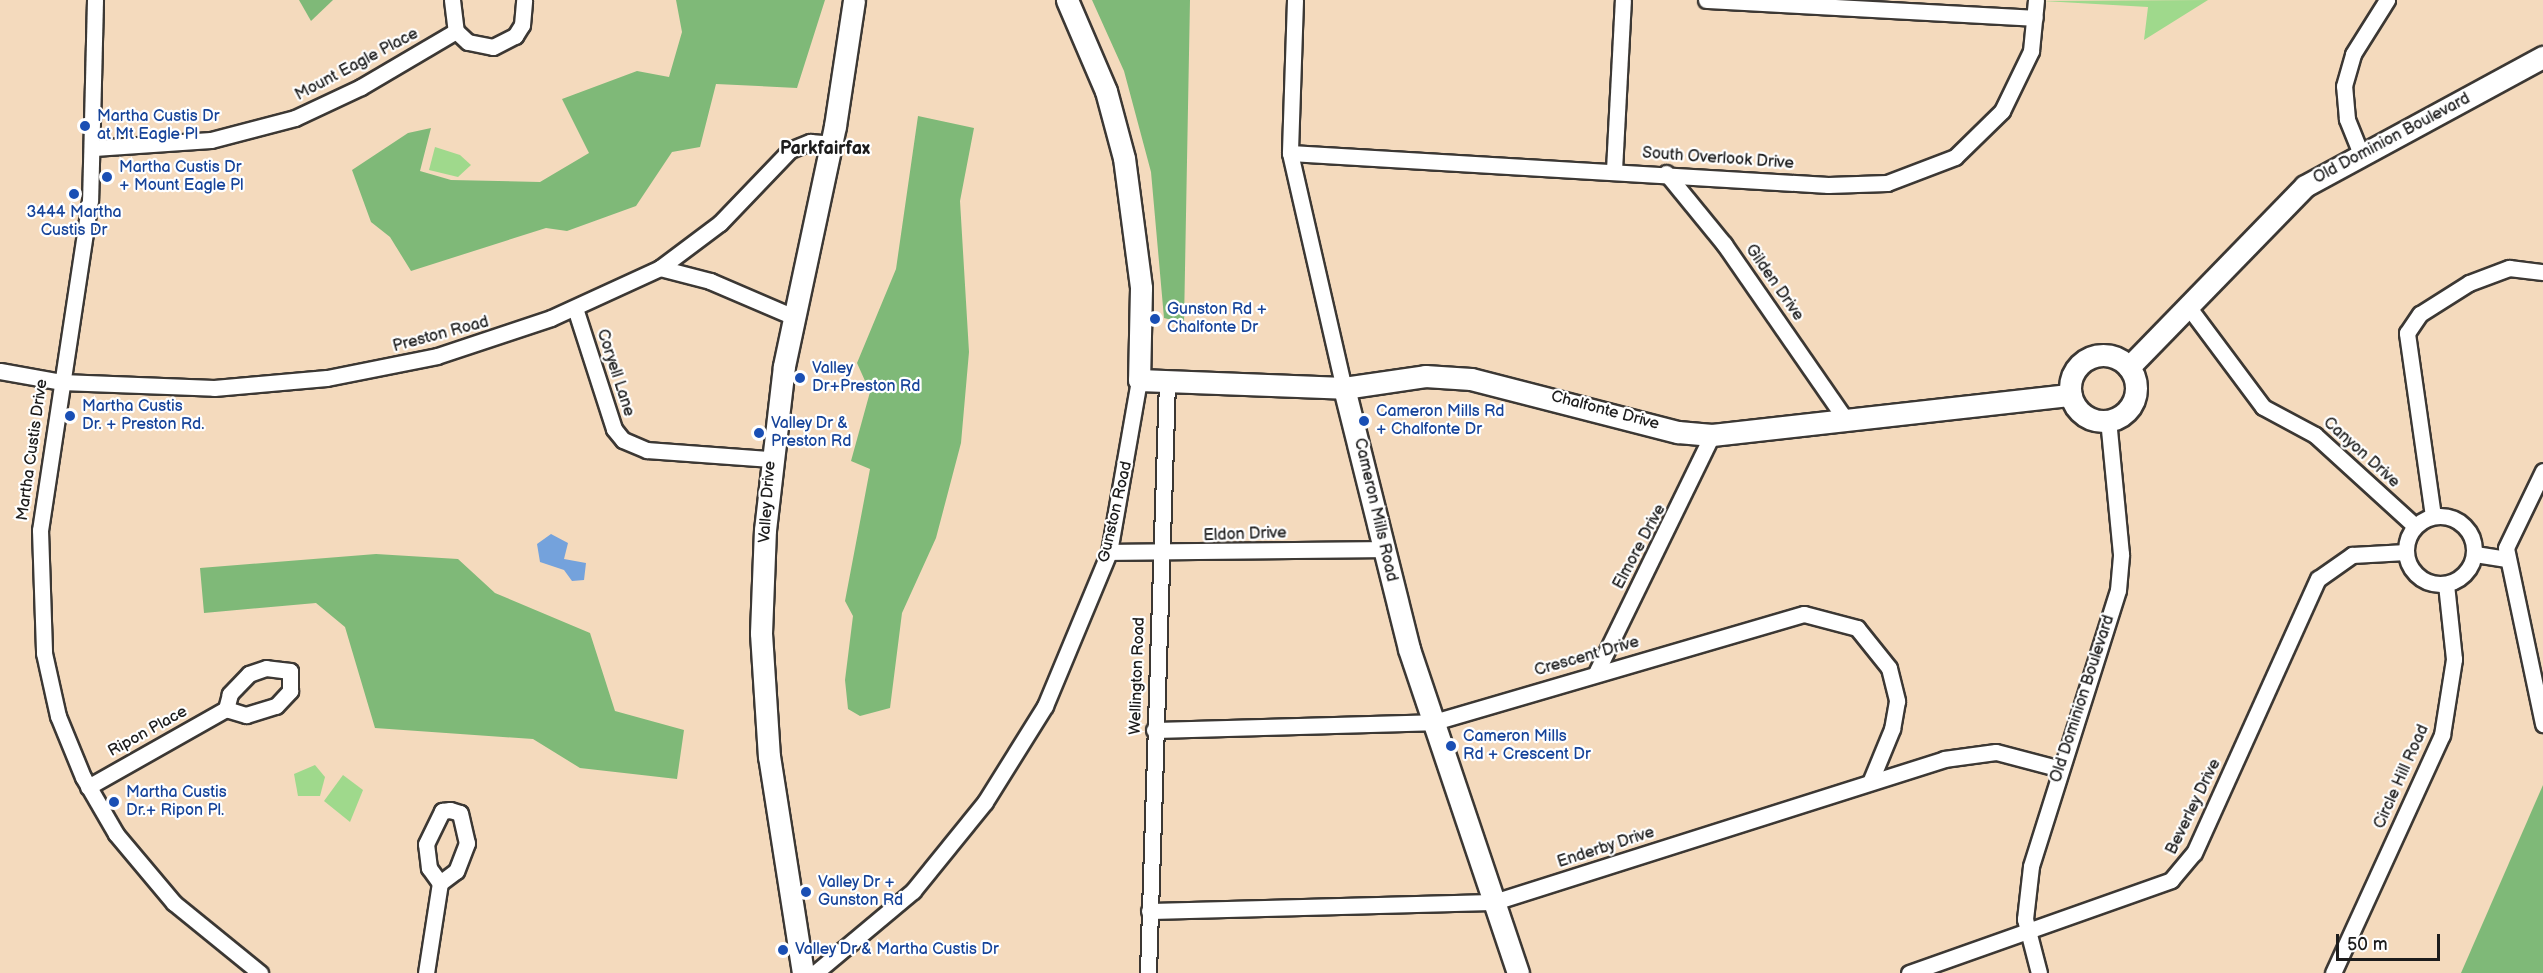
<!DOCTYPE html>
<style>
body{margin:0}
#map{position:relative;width:2543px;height:973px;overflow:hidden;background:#f4dabd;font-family:"Balsamiq Sans",sans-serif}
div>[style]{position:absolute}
.green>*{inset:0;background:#9fd98c}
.forest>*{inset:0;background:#7fb978}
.water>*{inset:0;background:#74a2dc}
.roads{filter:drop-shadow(2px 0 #3c3834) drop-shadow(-2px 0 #3c3834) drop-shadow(0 2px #3c3834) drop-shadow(0 -2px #3c3834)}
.street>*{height:15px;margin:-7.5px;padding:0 7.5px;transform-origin:7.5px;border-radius:7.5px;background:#fff}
.street>.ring{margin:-7.5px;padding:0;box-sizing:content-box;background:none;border:15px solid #fff;border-radius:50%}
.secondary>*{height:21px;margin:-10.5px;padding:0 10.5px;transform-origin:10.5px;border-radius:10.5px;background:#fff}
.secondary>.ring{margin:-10.5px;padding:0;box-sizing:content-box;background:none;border:21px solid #fff;border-radius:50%}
.dots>*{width:16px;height:16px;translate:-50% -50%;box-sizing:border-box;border:3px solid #fff;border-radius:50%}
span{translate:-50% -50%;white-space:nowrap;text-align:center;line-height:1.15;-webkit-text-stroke:4.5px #fff;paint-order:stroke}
.street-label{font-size:16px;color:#1c1c1c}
.transit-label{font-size:16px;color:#164399}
.left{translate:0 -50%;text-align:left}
.neighbourhood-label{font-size:18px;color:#1c1c1c;font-weight:700}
.scale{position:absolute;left:2336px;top:934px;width:104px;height:27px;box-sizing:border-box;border:3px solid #1c1c1c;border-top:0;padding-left:8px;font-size:18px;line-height:21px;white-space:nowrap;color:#1c1c1c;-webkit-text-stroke:4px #fff;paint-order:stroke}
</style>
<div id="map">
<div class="green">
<div style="clip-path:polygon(2208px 0,2144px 40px,2148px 7px,2043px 1px)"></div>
<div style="clip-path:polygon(435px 147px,460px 155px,471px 165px,458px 177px,429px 170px)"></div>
<div style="clip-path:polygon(315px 765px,325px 777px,320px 796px,298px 796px,294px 774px)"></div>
<div style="clip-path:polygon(343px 775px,363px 790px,350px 822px,324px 801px)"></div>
</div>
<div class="forest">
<div style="clip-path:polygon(299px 0,333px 0,311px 21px)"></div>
<div style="clip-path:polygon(676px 0,825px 0,797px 88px,716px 84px,700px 147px,672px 152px,636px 206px,567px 231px,546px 228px,411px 271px,390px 237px,371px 222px,352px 170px,408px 133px,431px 128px,420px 171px,451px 180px,540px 182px,589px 153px,562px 99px,637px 71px,669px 77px,682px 32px)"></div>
<div style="clip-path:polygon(1092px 0,1190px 0,1184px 323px,1164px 318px,1151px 172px,1124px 71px)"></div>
<div style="clip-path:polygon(918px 116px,974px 128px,960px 201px,969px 352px,961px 443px,936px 538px,902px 613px,890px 708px,860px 716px,848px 709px,845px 680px,853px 616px,845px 601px,870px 469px,851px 461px,870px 392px,857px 363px,896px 269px)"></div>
<div style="clip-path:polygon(376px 554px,458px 559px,495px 593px,590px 633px,615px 711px,684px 730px,677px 779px,580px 768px,533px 739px,375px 728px,345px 627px,316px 603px,204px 613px,200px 568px)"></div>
<div style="clip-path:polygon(2543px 785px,2543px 973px,2461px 973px)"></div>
</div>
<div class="water">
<div style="clip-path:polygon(551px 534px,568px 543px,564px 559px,586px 563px,584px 580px,572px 581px,564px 570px,540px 562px,537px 544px)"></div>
</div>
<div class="roads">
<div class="street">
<div style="left:95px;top:0;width:200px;rotate:91.4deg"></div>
<div style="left:90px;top:200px;width:334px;rotate:98.6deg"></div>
<div style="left:40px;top:530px;width:123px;rotate:88.1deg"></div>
<div style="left:44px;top:653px;width:65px;rotate:77.5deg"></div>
<div style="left:58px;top:716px;width:66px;rotate:67.7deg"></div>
<div style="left:83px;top:777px;width:66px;rotate:59.9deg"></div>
<div style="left:116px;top:834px;width:90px;rotate:50deg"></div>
<div style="left:174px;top:903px;width:111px;rotate:39.1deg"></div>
<div style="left:452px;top:0;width:31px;rotate:83deg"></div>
<div style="left:456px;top:31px;width:16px;rotate:43deg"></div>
<div style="left:468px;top:42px;width:25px;rotate:11deg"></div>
<div style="left:493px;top:47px;width:25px;rotate:-27deg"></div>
<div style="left:515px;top:36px;width:13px;rotate:-58deg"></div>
<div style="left:522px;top:25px;width:25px;rotate:-85deg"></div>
<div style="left:1295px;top:0;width:153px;rotate:91.9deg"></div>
<div style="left:1290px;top:153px;width:241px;rotate:77.1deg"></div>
<div style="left:1706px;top:0;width:329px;rotate:3.1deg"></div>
<div style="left:94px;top:148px;width:117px;rotate:-3.9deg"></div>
<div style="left:211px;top:140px;width:87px;rotate:-14.7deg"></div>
<div style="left:295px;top:118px;width:73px;rotate:-25.2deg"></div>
<div style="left:361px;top:87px;width:110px;rotate:-30.5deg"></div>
<div style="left:1290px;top:153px;width:539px;rotate:3.4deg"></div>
<div style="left:1828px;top:185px;width:59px;rotate:-1.9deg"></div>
<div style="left:1887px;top:183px;width:73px;rotate:-20.9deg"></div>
<div style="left:1955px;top:157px;width:66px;rotate:-44.4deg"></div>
<div style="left:2002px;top:111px;width:67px;rotate:-64.2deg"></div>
<div style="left:2031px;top:51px;width:51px;rotate:-84.4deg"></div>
<div style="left:2361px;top:154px;width:38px;rotate:-112deg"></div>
<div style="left:2347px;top:119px;width:33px;rotate:-95deg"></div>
<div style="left:2344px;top:86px;width:33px;rotate:-74deg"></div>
<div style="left:2353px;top:54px;width:64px;rotate:-57.8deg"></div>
<div style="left:1614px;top:170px;width:170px;rotate:-87deg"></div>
<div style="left:1666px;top:173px;width:92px;rotate:50.8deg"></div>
<div style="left:1724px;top:244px;width:213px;rotate:55.3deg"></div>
<div style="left:660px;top:268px;width:52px;rotate:14.6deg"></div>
<div style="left:710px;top:281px;width:91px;rotate:23.2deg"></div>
<div style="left:2187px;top:305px;width:127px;rotate:53.3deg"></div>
<div style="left:2263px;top:407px;width:59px;rotate:28.3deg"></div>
<div style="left:2315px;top:435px;width:135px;rotate:42.3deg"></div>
<div style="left:575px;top:308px;width:127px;rotate:72.1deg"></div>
<div style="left:614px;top:429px;width:14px;rotate:51deg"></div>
<div style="left:623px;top:440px;width:26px;rotate:23deg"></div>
<div style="left:647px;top:450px;width:124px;rotate:4.2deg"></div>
<div style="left:0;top:371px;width:62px;rotate:10.2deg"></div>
<div style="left:61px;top:382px;width:153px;rotate:2.2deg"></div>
<div style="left:214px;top:388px;width:113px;rotate:-5.1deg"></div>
<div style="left:327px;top:378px;width:112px;rotate:-11.3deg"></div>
<div style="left:437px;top:356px;width:120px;rotate:-18.4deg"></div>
<div style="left:551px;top:318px;width:120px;rotate:-24.6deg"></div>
<div style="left:660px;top:268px;width:75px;rotate:-36.9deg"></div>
<div style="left:720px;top:223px;width:101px;rotate:-46.2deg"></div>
<div style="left:790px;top:150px;width:22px;rotate:-22deg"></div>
<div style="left:810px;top:142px;width:21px;rotate:5deg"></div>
<div style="left:2543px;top:471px;width:85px;rotate:115.7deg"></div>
<div style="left:2506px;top:548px;width:180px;rotate:78.1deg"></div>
<div class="ring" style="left:2406px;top:516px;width:53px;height:53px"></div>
<div style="left:2433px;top:516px;width:185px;rotate:-98.1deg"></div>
<div style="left:2407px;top:333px;width:23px;rotate:-56deg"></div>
<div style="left:2420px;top:314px;width:58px;rotate:-32.3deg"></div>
<div style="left:2469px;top:283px;width:43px;rotate:-20.6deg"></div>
<div style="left:2509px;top:268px;width:34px;rotate:7deg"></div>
<div style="left:1109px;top:552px;width:274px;rotate:-0.6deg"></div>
<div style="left:2475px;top:554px;width:32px;rotate:9deg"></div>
<div style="left:1596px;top:673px;width:265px;rotate:-64deg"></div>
<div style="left:1154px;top:730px;width:280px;rotate:-1.6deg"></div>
<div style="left:1434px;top:722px;width:385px;rotate:-16.3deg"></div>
<div style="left:1804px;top:614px;width:55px;rotate:14.8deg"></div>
<div style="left:1857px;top:628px;width:51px;rotate:51.3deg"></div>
<div style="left:1889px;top:668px;width:34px;rotate:76deg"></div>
<div style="left:1897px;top:701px;width:28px;rotate:100deg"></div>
<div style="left:1892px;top:729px;width:55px;rotate:112.4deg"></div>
<div style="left:88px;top:787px;width:159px;rotate:-29.5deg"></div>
<div style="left:226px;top:709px;width:21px;rotate:17deg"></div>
<div style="left:246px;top:715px;width:31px;rotate:-17deg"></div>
<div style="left:276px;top:706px;width:21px;rotate:-47deg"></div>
<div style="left:290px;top:691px;width:20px;rotate:-90deg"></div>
<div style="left:290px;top:671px;width:24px;rotate:-173deg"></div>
<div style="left:266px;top:668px;width:18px;rotate:161deg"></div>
<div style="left:249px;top:674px;width:28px;rotate:134deg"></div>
<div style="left:230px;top:694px;width:16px;rotate:105deg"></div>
<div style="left:450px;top:810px;width:10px;rotate:17deg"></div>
<div style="left:460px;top:813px;width:31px;rotate:77deg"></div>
<div style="left:467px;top:843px;width:30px;rotate:111deg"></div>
<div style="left:456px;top:871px;width:20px;rotate:143deg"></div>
<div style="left:440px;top:883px;width:19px;rotate:-126deg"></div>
<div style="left:429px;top:868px;width:24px;rotate:-97deg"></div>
<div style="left:426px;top:844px;width:37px;rotate:-64deg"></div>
<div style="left:442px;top:811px;width:8px;rotate:-7deg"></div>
<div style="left:1149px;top:911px;width:345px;rotate:-1.5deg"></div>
<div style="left:1494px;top:902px;width:472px;rotate:-17.6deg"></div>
<div style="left:1944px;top:759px;width:52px;rotate:-7.7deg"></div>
<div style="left:1996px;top:752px;width:67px;rotate:14.7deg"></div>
<div style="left:426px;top:973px;width:91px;rotate:-81.2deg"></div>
<div style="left:815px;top:973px;width:128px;rotate:-39.9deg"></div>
<div style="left:913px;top:891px;width:114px;rotate:-51deg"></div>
<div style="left:985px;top:802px;width:113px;rotate:-58deg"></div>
<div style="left:1045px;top:706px;width:167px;rotate:-67.4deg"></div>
<div style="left:1109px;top:552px;width:175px;rotate:-80.1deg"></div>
<div style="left:1148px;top:973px;width:593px;rotate:-88.16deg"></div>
<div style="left:1909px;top:973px;width:278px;rotate:-19.5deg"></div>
<div style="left:2171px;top:880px;width:35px;rotate:-50deg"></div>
<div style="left:2194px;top:853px;width:301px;rotate:-65.7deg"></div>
<div style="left:2318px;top:579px;width:42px;rotate:-35.2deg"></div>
<div style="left:2352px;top:555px;width:54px;rotate:-3.2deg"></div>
<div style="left:2039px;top:973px;width:56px;rotate:-104.5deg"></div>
<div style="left:2025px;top:919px;width:53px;rotate:-83.5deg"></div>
<div style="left:2031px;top:866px;width:289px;rotate:-72.5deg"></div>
<div style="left:2118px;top:590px;width:36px;rotate:-85deg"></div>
<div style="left:2121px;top:554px;width:135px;rotate:-95.5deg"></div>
<div style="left:2333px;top:973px;width:262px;rotate:-65.4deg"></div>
<div style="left:2442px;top:735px;width:77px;rotate:-81deg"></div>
<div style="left:2454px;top:659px;width:75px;rotate:-96.1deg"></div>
</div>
<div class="secondary">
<div style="left:1067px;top:0;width:99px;rotate:66.8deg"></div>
<div style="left:1106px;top:91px;width:69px;rotate:75deg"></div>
<div style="left:1124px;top:158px;width:131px;rotate:82.5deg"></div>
<div style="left:1141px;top:288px;width:92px;rotate:91.2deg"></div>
<div style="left:1139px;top:380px;width:205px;rotate:2.2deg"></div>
<div style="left:1344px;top:388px;width:82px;rotate:-8.4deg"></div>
<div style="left:1425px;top:376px;width:46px;rotate:3.7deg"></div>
<div style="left:1471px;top:379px;width:214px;rotate:14.4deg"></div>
<div style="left:1678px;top:432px;width:34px;rotate:5deg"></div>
<div style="left:1712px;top:435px;width:361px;rotate:-6.4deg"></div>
<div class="ring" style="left:2070px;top:355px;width:45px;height:45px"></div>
<div style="left:2129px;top:367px;width:252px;rotate:-45.8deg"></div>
<div style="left:2305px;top:186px;width:271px;rotate:-28.5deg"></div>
<div style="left:1344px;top:388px;width:269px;rotate:76deg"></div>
<div style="left:1409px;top:649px;width:342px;rotate:71.4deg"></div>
<div style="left:803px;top:973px;width:219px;rotate:-98.9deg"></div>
<div style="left:769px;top:757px;width:124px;rotate:-93.7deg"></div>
<div style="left:761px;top:633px;width:103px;rotate:-87.8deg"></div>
<div style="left:765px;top:530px;width:165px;rotate:-83.4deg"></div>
<div style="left:784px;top:366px;width:245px;rotate:-78deg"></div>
<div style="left:835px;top:126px;width:127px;rotate:-81.4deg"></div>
</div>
</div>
<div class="dots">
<div style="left:85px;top:126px;background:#1a4fb4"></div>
<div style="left:107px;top:177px;background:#1a4fb4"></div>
<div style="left:74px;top:194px;background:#1a4fb4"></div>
<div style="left:1155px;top:319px;background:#1a4fb4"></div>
<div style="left:800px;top:378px;background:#1a4fb4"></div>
<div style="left:70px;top:416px;background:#1a4fb4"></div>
<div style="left:1364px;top:421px;background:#1a4fb4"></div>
<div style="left:759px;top:433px;background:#1a4fb4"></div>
<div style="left:1451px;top:746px;background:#1a4fb4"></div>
<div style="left:114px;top:802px;background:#1a4fb4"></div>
<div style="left:806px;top:892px;background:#1a4fb4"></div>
<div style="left:783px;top:950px;background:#1a4fb4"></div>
</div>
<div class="street-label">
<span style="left:357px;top:65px;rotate:-28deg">Mount Eagle Place</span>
<span style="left:2392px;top:139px;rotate:-28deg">Old Dominion Boulevard</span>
<span style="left:1718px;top:159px;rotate:4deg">South Overlook Drive</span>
<span style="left:1774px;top:283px;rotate:55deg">Gilden Drive</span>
<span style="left:441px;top:335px;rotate:-15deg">Preston Road</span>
<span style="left:615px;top:373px;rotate:72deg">Coryell Lane</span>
<span style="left:1605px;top:411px;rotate:15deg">Chalfonte Drive</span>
<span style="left:33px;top:450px;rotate:-82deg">Martha Custis Drive</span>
<span style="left:2361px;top:453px;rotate:42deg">Canyon Drive</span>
<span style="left:768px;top:502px;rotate:-86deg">Valley Drive</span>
<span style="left:1375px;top:510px;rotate:77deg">Cameron Mills Road</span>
<span style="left:1116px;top:512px;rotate:-77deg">Gunston Road</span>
<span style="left:1245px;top:535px;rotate:-2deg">Eldon Drive</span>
<span style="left:1640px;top:547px;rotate:-62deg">Elmore Drive</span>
<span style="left:1587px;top:657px;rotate:-16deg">Crescent Drive</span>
<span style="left:1138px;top:676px;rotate:-88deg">Wellington Road</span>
<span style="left:2083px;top:699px;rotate:-72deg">Old Dominion Boulevard</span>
<span style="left:148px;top:732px;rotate:-29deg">Ripon Place</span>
<span style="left:2402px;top:777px;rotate:-66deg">Circle Hill Road</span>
<span style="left:2194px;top:807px;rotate:-64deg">Beverley Drive</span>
<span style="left:1606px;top:848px;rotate:-18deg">Enderby Drive</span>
</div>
<div class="transit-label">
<span class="left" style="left:97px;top:126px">Martha Custis Dr<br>at Mt Eagle Pl</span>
<span class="left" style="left:119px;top:177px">Martha Custis Dr<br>+ Mount Eagle Pl</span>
<span style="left:74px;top:222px">3444 Martha<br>Custis Dr</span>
<span class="left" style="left:1167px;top:319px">Gunston Rd +<br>Chalfonte Dr</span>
<span class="left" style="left:812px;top:378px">Valley<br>Dr+Preston Rd</span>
<span class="left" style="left:82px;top:416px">Martha Custis<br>Dr. + Preston Rd.</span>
<span class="left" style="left:1376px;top:421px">Cameron Mills Rd<br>+ Chalfonte Dr</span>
<span class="left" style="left:771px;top:433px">Valley Dr &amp;<br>Preston Rd</span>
<span class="left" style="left:1463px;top:746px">Cameron Mills<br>Rd + Crescent Dr</span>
<span class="left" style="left:126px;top:802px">Martha Custis<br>Dr.+ Ripon Pl.</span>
<span class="left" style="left:818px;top:892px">Valley Dr +<br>Gunston Rd</span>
<span class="left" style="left:795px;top:950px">Valley Dr &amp; Martha Custis Dr</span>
</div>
<div class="neighbourhood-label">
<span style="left:825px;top:149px">Parkfairfax</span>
</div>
<div class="scale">50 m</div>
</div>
